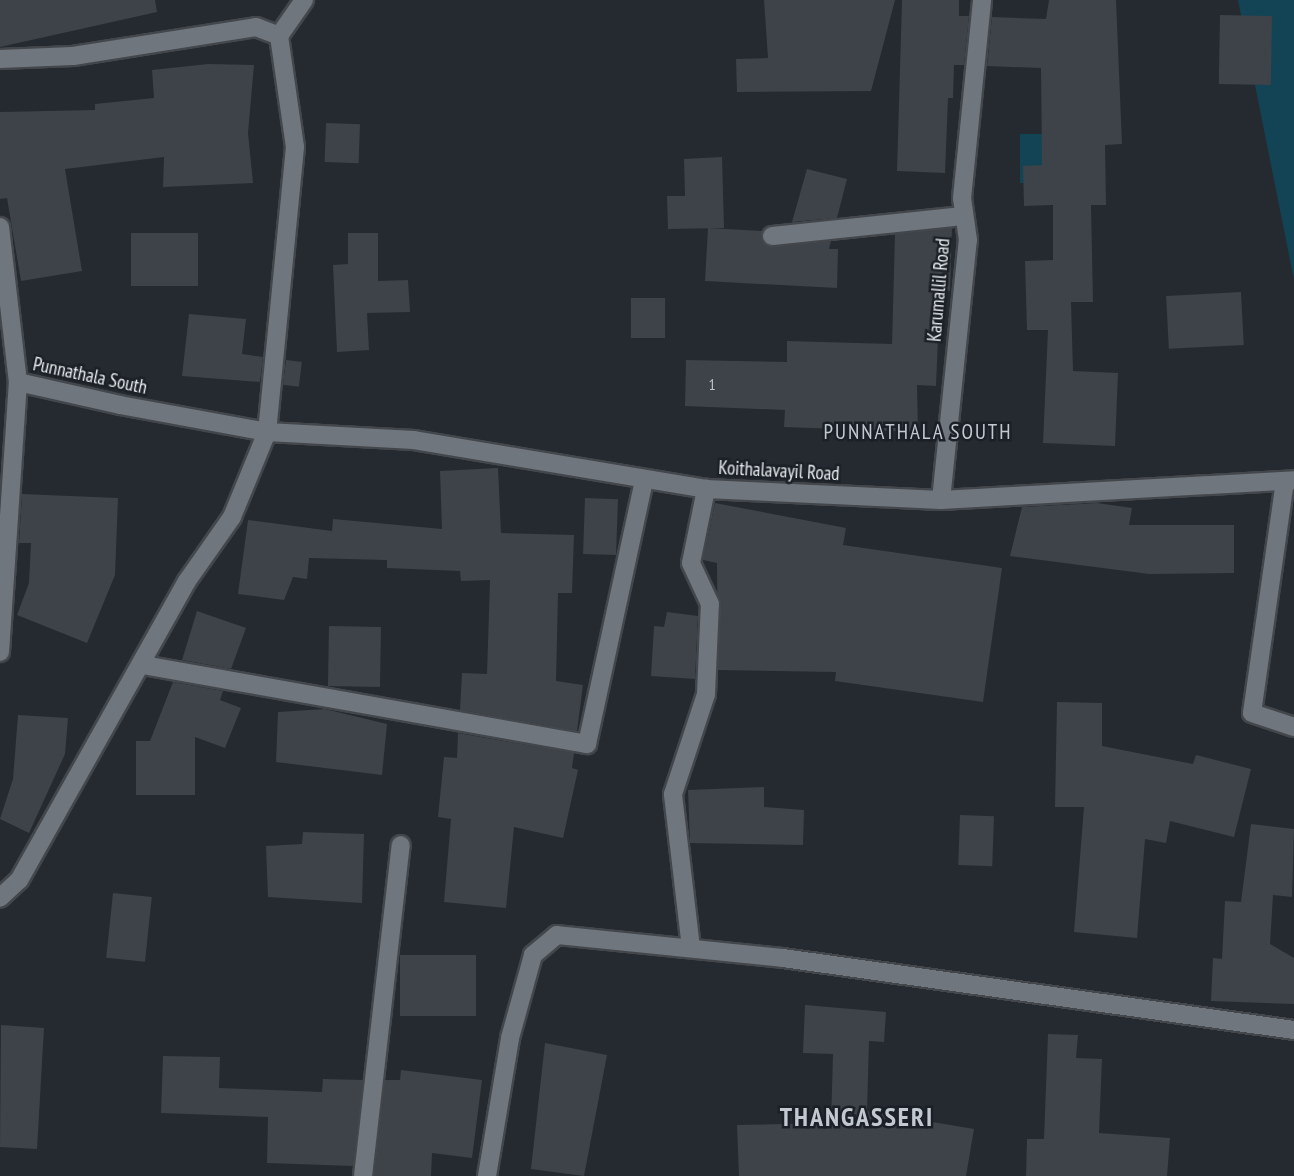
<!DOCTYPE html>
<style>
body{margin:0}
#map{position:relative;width:1294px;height:1176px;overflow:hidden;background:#242a30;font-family:"PT Sans Narrow",sans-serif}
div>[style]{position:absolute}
.water>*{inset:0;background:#124455;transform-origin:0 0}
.building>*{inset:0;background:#3d4349;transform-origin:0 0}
.roads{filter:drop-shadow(2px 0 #43474c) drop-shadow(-2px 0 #43474c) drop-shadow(0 2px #43474c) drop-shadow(0 -2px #43474c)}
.minor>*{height:18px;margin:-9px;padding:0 9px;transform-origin:9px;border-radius:9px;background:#70767e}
span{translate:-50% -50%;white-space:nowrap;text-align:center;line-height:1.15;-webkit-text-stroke:5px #1b2026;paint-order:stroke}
.number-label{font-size:16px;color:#bec2c7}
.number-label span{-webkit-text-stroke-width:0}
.street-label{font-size:19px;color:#e9edf1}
.neighbourhood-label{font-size:21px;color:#c2c9d1;letter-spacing:2px}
.district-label{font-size:26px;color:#c2c9d1;font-weight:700;letter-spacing:2px}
</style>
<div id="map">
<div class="water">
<div style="clip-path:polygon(1238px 0,1294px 0,1294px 280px)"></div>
<div style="left:1050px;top:134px;width:49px;height:30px;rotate:90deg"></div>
</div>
<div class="building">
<div style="clip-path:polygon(0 0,155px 0,157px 12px,0 47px)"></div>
<div style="clip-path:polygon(764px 0,895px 0,871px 91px,737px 92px,736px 59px,768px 58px)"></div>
<div style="clip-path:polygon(902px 0,959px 0,959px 16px,969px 16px,964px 65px,954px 65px,953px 98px,948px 98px,945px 173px,897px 171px)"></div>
<div style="clip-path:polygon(1049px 0,1116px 0,1122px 144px,1105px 145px,1106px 205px,1091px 205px,1093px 302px,1071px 302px,1073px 371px,1118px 373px,1115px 446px,1043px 443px,1048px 330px,1027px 330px,1025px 261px,1053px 260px,1053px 205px,1024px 206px,1023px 166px,1042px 165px,1041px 68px,987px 66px,992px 17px,1046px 19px)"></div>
<div style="left:1220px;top:15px;width:52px;height:69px;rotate:1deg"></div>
<div style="clip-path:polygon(208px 64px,254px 65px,248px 133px,253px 183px,163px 187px,164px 157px,65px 169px,82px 271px,21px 281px,7px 198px,0 199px,0 112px,95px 110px,95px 104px,154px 98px,152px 70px)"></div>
<div style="left:326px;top:123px;width:34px;height:39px;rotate:2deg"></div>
<div style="clip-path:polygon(722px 157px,724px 228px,668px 229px,667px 196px,685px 196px,684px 159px)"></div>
<div style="clip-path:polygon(807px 169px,847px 179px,837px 218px,792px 222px)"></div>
<div style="clip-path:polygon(708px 228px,762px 231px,762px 242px,773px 247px,831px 241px,829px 249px,838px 249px,837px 288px,705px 281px)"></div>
<div style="clip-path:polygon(952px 228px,950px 291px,940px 290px,936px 386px,917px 385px,918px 432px,784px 427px,785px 410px,685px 406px,686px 360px,787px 362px,787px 341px,892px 344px,895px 234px)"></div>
<div style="left:131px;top:233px;width:67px;height:53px"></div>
<div style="clip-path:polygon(348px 233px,378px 233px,378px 281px,408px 280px,410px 312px,367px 313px,369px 350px,337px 352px,333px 265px,348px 264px)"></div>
<div style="left:1241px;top:292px;width:53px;height:75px;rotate:87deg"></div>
<div style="left:631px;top:298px;width:34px;height:40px"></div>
<div style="clip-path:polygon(189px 314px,246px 319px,242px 354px,263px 357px,260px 382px,182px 376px)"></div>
<div style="left:286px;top:360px;width:16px;height:25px;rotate:7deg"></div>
<div style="clip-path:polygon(498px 468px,501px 533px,574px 535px,572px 593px,558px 593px,556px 681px,583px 685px,577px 731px,460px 710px,462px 673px,487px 674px,490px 580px,461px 581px,460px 571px,387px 568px,387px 560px,309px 558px,307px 579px,293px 577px,284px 600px,238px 594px,248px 520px,332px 531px,333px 519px,442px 529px,440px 471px)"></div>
<div style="clip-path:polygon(22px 494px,118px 498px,115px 575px,87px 643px,17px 615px,29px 583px,31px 543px,19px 543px)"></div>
<div style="left:585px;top:498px;width:33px;height:56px;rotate:2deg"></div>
<div style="clip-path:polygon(715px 503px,846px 528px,843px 545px,1002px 568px,983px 702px,835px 681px,836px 672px,718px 670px,717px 563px,703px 560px)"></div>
<div style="clip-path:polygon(1097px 503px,1132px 508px,1129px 525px,1234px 525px,1234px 573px,1149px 574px,1010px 556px,1022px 507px)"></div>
<div style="clip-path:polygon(197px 611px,246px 628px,231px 669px,182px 660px)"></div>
<div style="clip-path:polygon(667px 612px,698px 616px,695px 679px,651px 676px,654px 626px,664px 627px)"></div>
<div style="left:329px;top:626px;width:52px;height:60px;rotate:1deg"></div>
<div style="clip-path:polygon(173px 682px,223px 691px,220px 700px,241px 708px,225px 748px,195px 737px,195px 795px,136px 795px,136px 741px,150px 741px)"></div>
<div style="clip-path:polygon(1057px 702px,1102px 703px,1102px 746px,1193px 764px,1196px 755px,1251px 769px,1234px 837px,1170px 821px,1166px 843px,1145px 839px,1137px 938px,1074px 932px,1084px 807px,1055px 807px)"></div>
<div style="clip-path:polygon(325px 709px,387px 724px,382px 775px,276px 762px,278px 712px)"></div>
<div style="clip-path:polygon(18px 715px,68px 718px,65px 754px,29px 833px,0 819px,13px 779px)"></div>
<div style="clip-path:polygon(458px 733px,574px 753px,572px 768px,578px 770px,563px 838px,514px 827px,506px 908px,444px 902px,451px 819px,438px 817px,444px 757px,457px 758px)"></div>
<div style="clip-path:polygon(764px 787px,764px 807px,804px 810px,803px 845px,690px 843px,688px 790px)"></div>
<div style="left:960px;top:815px;width:34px;height:50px;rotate:2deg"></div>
<div style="clip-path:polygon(1251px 824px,1294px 829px,1292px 897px,1273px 895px,1270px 944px,1294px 958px,1294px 1004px,1211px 1001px,1213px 958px,1222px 959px,1225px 901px,1241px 902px)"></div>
<div style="clip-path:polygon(303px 832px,364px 834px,362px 903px,268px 897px,266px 846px,302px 844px)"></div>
<div style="left:113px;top:893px;width:39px;height:65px;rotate:6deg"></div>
<div style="left:400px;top:955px;width:76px;height:61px"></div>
<div style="clip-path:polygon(805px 1005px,886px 1012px,884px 1042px,869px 1041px,867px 1111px,974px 1129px,966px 1176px,739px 1176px,737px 1125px,831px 1123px,833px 1054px,803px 1053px)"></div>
<div style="clip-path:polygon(1px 1025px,44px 1028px,37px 1149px,0 1147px)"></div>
<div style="clip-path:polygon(1048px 1034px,1078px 1035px,1076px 1058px,1102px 1059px,1099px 1133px,1170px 1138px,1167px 1176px,1026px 1176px,1027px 1139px,1044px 1139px)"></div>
<div style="clip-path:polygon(545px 1043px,607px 1055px,584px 1176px,531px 1169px)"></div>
<div style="clip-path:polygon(163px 1056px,220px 1057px,219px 1088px,322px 1092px,323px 1079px,363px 1080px,353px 1166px,267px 1163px,268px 1117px,161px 1113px)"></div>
<div style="clip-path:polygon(401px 1070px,482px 1080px,472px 1158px,432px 1153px,431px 1176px,374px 1176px,385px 1080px,400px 1080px)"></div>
</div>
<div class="roads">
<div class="minor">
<div style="left:279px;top:36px;width:44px;rotate:-55.2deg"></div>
<div style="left:0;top:59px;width:73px;rotate:-2.4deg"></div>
<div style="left:73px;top:56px;width:185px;rotate:-9deg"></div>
<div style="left:256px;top:27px;width:25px;rotate:21deg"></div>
<div style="left:279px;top:36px;width:112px;rotate:81.8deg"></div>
<div style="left:295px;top:147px;width:286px;rotate:95.6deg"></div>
<div style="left:267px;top:432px;width:92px;rotate:112.4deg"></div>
<div style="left:232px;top:517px;width:78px;rotate:125.1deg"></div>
<div style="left:187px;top:581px;width:343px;rotate:119.3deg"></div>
<div style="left:19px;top:880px;width:26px;rotate:137deg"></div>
<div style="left:0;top:227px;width:156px;rotate:83.4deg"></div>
<div style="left:18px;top:382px;width:105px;rotate:12.7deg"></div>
<div style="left:120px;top:405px;width:149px;rotate:10.4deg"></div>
<div style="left:267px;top:432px;width:147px;rotate:3.1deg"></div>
<div style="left:414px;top:440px;width:296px;rotate:9.5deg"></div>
<div style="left:706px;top:489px;width:235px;rotate:2.7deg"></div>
<div style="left:941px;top:500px;width:354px;rotate:-3.2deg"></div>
<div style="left:772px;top:236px;width:190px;rotate:-6deg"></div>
<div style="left:1285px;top:481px;width:234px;rotate:98.1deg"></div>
<div style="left:1252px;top:713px;width:44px;rotate:18.4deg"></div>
<div style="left:941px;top:500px;width:261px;rotate:-84.1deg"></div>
<div style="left:968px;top:240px;width:42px;rotate:-98.1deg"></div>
<div style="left:962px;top:198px;width:199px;rotate:-84.2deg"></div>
<div style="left:0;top:652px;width:271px;rotate:-86.2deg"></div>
<div style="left:143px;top:665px;width:451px;rotate:10.1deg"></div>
<div style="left:587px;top:744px;width:270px;rotate:-77.8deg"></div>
<div style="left:691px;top:948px;width:155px;rotate:-96.7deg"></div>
<div style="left:673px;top:794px;width:105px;rotate:-71.7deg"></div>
<div style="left:706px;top:694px;width:90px;rotate:-87.5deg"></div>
<div style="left:710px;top:604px;width:45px;rotate:-114.9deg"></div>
<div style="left:691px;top:563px;width:76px;rotate:-78.5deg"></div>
<div style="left:363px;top:1176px;width:333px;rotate:-83.5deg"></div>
<div style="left:487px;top:1176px;width:140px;rotate:-80.5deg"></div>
<div style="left:510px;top:1038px;width:86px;rotate:-74.5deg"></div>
<div style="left:533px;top:955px;width:31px;rotate:-40deg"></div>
<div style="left:557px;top:935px;width:227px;rotate:5.8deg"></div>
<div style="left:783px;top:958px;width:516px;rotate:8.02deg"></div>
</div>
</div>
<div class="number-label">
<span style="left:712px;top:384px">1</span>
</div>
<div class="street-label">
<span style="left:939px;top:290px;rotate:-85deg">Karumallil Road</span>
<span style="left:90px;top:376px;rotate:12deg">Punnathala South</span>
<span style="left:779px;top:471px;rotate:3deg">Koithalavayil Road</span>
</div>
<div class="neighbourhood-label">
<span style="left:918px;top:432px">PUNNATHALA SOUTH</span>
</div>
<div class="district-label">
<span style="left:857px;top:1117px">THANGASSERI</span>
</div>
</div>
